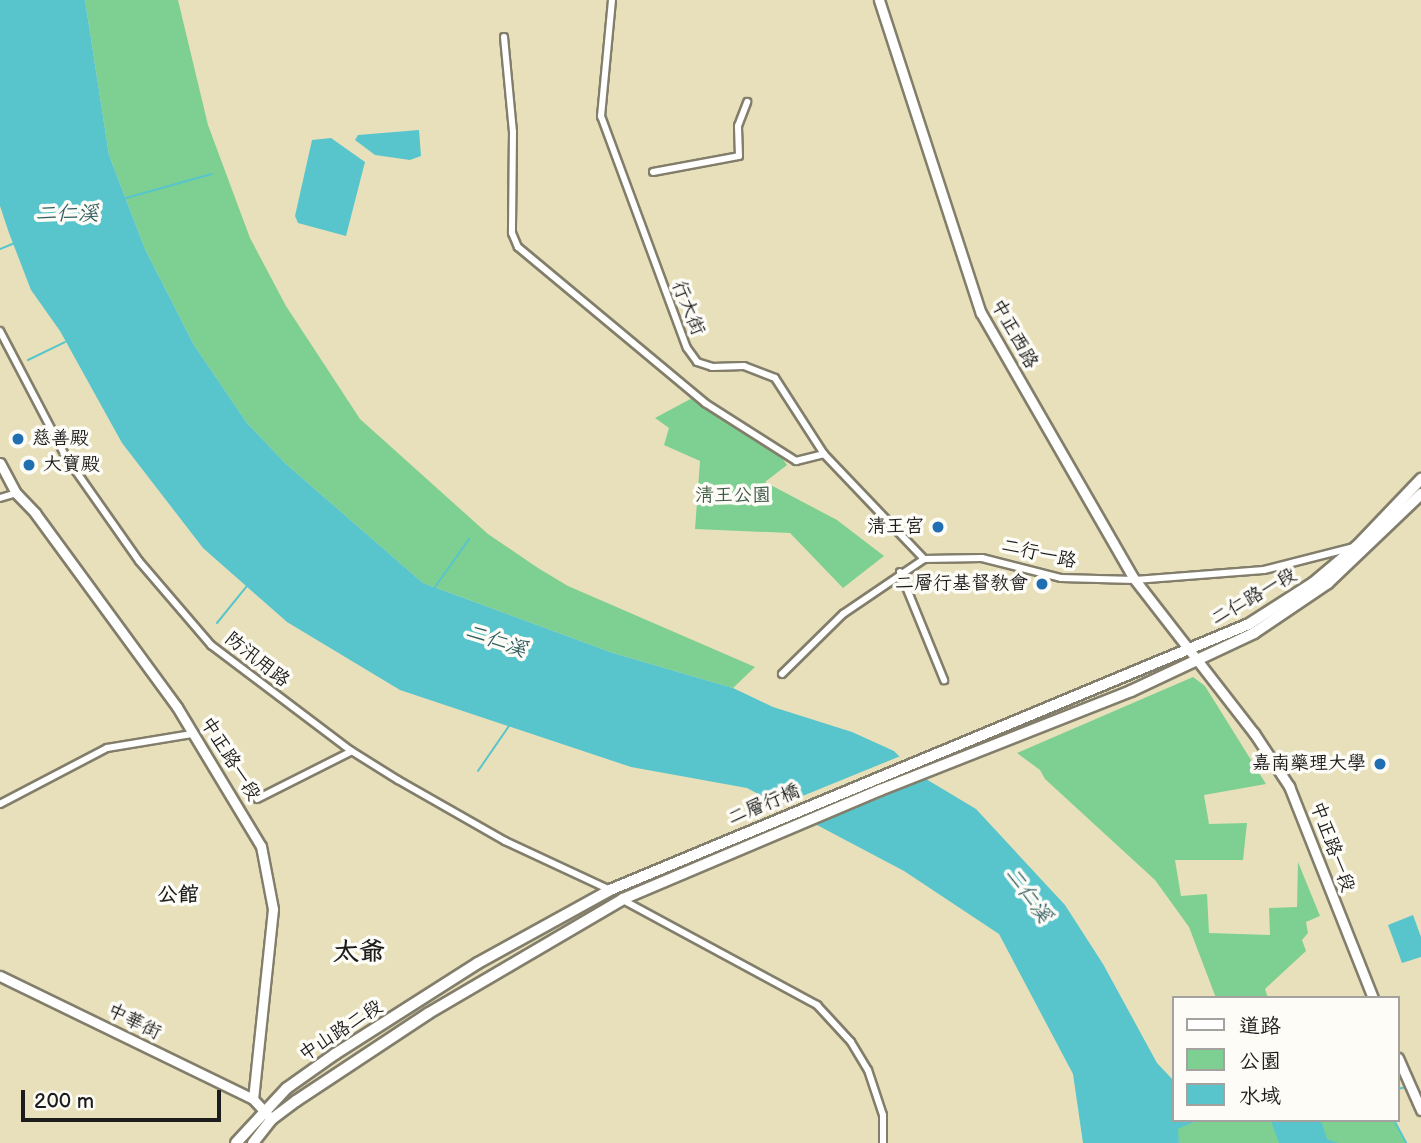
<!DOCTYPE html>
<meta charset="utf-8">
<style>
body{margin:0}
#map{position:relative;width:1421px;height:1143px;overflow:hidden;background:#e8e0ba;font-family:"Balsamiq Sans","LXGW WenKai TC",sans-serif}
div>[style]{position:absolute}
.green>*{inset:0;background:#7ed092}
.water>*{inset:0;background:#58c5cd}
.pier>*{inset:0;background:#e8e0ba}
.stream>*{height:2px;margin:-1px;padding:0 1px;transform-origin:1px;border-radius:1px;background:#58c5cd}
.roads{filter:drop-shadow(2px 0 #827e6b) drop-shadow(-2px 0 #827e6b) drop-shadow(0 2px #827e6b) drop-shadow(0 -2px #827e6b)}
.street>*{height:6px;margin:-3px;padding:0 3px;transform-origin:3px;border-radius:3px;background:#fff}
.secondary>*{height:9px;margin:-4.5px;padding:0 4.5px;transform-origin:4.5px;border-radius:4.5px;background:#fff}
.primary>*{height:10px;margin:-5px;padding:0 5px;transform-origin:5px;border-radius:5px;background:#fff}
.dots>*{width:19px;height:19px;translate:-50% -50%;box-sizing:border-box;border:4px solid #fdfcf7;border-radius:50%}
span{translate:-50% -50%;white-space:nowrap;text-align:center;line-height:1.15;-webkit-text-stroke:7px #fdfcf7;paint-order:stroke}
.street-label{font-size:19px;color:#1c1c1c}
.poi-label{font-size:19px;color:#1c1c1c}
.left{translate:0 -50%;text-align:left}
.right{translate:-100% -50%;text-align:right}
.park-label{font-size:19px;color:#3e5b45}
.water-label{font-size:21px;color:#346063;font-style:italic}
.neighbourhood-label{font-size:21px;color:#1c1c1c;font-weight:700}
.district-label{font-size:26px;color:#1c1c1c;font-weight:700}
.legend{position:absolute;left:1172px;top:996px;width:228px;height:126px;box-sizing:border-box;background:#fdfcf7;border:2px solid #a3a29f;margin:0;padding:9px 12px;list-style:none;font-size:21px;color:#1c1c1c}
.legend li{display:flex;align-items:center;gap:14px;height:35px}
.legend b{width:35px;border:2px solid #a3a29f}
.scale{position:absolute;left:21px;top:1090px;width:200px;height:32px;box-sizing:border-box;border:4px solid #1c1c1c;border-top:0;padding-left:9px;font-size:21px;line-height:24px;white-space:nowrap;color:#1c1c1c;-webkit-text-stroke:5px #fdfcf7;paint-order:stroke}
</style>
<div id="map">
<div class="green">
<div style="clip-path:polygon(85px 0,178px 0,208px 125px,250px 238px,286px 306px,360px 419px,488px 534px,538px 568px,568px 586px,755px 667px,733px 688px,613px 653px,423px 583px,286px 464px,247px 423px,194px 345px,145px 249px,109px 155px)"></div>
<div style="clip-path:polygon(696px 396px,774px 447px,787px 465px,765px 482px,837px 520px,884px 556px,843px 588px,790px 533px,695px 529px,700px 461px,664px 445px,669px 428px,655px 418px)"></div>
<div style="clip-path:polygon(1193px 677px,1205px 686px,1266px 784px,1204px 795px,1209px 824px,1247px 823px,1243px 860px,1175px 860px,1181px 896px,1207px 894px,1209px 933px,1270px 935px,1269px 908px,1297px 907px,1298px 862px,1320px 916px,1306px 922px,1308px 933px,1302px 940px,1306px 951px,1265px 989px,1268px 998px,1216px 998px,1189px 927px,1155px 880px,1045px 779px,1040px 770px,1017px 753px)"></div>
<div style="clip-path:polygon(1199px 1120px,1394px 1120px,1406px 1143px,1179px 1143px,1177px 1129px)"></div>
</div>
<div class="water">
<div style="clip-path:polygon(0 0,85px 0,109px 155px,145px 249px,194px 345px,247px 423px,286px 464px,423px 583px,613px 653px,733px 688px,773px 707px,852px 732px,894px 751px,916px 773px,976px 809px,1065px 905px,1103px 964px,1157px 1063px,1174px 1081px,1174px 1120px,1199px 1120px,1178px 1129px,1179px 1143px,1083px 1143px,1073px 1074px,999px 934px,904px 871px,747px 788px,631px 767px,400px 690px,287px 622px,203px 548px,122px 443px,60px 331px,31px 290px,9px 233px,0 206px)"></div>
<div style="clip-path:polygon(419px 130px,421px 156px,410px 160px,375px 155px,355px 140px,358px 135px)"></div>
<div style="clip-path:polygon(331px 138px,365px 162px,346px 236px,298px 223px,295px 216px,312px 140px)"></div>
<div style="clip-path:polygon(1413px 915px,1421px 937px,1421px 957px,1402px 963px,1388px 925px)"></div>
<div style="clip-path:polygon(1321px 1120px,1327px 1139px,1338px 1143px,1279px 1143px,1271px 1121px)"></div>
</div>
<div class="pier">
<div style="clip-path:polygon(903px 755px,931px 777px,814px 825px,778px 806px)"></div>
</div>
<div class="stream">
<div style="left:126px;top:198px;width:89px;rotate:-15.6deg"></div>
<div style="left:0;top:249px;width:16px;rotate:-22deg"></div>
<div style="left:28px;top:360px;width:41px;rotate:-25.9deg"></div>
<div style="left:435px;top:587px;width:59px;rotate:-54.7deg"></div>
<div style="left:217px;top:623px;width:48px;rotate:-51deg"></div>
<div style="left:478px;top:771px;width:58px;rotate:-55.5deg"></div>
<div style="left:1398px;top:1089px;width:8px;rotate:-14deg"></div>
<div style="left:1394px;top:1120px;width:26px;rotate:62deg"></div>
</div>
<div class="roads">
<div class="street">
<div style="left:612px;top:0;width:117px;rotate:95.4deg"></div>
<div style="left:601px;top:116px;width:247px;rotate:69.7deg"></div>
<div style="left:687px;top:348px;width:17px;rotate:54deg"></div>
<div style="left:697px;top:362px;width:16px;rotate:18deg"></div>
<div style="left:712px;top:367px;width:32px;rotate:-2deg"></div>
<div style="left:744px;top:366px;width:33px;rotate:21deg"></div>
<div style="left:775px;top:378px;width:90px;rotate:57.2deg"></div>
<div style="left:824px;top:454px;width:145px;rotate:46.4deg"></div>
<div style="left:504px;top:37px;width:95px;rotate:84.6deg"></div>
<div style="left:513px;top:132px;width:101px;rotate:90.6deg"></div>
<div style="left:512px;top:233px;width:15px;rotate:67deg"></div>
<div style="left:518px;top:247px;width:244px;rotate:39.8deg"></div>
<div style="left:705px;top:403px;width:108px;rotate:32.5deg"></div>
<div style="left:796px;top:461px;width:29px;rotate:-14deg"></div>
<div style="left:653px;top:172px;width:87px;rotate:-10.5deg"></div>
<div style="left:739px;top:156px;width:30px;rotate:-92deg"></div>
<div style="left:738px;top:126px;width:26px;rotate:-69deg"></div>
<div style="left:0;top:331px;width:142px;rotate:62.4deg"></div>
<div style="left:66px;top:457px;width:127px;rotate:54.9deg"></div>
<div style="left:139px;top:561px;width:111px;rotate:49.4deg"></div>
<div style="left:211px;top:645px;width:174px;rotate:37.1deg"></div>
<div style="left:350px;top:750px;width:57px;rotate:32deg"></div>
<div style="left:398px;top:780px;width:123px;rotate:29.7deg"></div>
<div style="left:505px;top:841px;width:116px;rotate:25deg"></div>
<div style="left:0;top:498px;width:17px;rotate:-17deg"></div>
<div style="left:900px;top:572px;width:117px;rotate:67.8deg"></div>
<div style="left:782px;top:674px;width:86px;rotate:-44.5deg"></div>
<div style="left:843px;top:614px;width:98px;rotate:-34.2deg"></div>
<div style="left:924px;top:559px;width:58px;rotate:-1deg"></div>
<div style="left:982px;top:558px;width:81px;rotate:14.2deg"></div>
<div style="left:1061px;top:578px;width:74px;rotate:1.5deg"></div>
<div style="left:1135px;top:580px;width:129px;rotate:-4.4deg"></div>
<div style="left:1264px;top:570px;width:93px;rotate:-14.3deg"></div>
<div style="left:257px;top:799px;width:106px;rotate:-26.8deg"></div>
<div style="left:0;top:804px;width:121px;rotate:-27.6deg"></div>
<div style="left:107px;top:748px;width:86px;rotate:-9.4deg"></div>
<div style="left:623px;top:900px;width:221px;rotate:28.4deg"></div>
<div style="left:817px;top:1005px;width:50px;rotate:47.4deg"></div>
<div style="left:851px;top:1042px;width:33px;rotate:59deg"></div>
<div style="left:868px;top:1070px;width:47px;rotate:71.6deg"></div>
<div style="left:883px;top:1115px;width:28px;rotate:90deg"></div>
</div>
<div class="secondary">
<div style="left:879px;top:0;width:329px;rotate:72deg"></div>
<div style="left:981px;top:313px;width:303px;rotate:60.1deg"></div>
<div style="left:1132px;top:576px;width:199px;rotate:52.2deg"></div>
<div style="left:1254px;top:733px;width:64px;rotate:56.6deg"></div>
<div style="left:1289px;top:786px;width:228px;rotate:68.4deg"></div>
<div style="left:0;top:463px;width:34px;rotate:62deg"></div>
<div style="left:16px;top:493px;width:28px;rotate:46deg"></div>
<div style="left:35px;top:513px;width:240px;rotate:53.8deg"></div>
<div style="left:177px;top:707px;width:162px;rotate:58.9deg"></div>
<div style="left:261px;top:846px;width:64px;rotate:79.2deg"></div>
<div style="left:273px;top:909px;width:191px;rotate:96deg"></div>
<div style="left:253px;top:1099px;width:22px;rotate:47deg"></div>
<div style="left:0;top:976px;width:281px;rotate:25.9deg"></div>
<div style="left:1398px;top:1058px;width:57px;rotate:66.1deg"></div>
</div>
<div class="primary">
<div style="left:236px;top:1143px;width:75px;rotate:-47.2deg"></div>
<div style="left:287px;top:1088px;width:59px;rotate:-35.3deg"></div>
<div style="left:335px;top:1054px;width:169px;rotate:-32.5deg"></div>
<div style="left:478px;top:963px;width:151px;rotate:-28.9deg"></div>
<div style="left:610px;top:890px;width:692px;rotate:-22.6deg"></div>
<div style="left:1249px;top:624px;width:76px;rotate:-32.6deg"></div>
<div style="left:1313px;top:583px;width:57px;rotate:-40.1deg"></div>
<div style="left:1357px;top:546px;width:93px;rotate:-46.3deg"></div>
<div style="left:253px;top:1143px;width:31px;rotate:-52deg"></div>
<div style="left:272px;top:1119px;width:30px;rotate:-37deg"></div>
<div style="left:296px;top:1101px;width:159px;rotate:-33.5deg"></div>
<div style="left:429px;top:1013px;width:225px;rotate:-30.4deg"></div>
<div style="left:623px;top:899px;width:279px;rotate:-23deg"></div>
<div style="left:880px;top:790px;width:270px;rotate:-21.5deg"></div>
<div style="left:1131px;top:691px;width:136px;rotate:-25.2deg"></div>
<div style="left:1254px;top:633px;width:89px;rotate:-34deg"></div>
<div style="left:1328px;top:583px;width:129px;rotate:-43.7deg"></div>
</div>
</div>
<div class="dots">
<div style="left:18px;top:439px;background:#1f6fb2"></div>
<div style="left:29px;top:465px;background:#1f6fb2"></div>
<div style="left:938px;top:527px;background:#1f6fb2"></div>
<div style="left:1042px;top:584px;background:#1f6fb2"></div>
<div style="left:1380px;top:764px;background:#1f6fb2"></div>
</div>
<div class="street-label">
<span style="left:688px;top:308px;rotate:68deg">行大街</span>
<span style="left:1014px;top:334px;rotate:61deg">中正西路</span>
<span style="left:1039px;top:554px;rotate:13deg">二行一路</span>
<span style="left:1254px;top:597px;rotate:-30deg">二仁路一段</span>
<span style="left:257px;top:660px;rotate:38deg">防汛用路</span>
<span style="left:230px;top:759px;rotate:58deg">中正路一段</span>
<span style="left:764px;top:805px;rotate:-23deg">二層行橋</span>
<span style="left:1332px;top:847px;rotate:70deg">中正路一段</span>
<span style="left:134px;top:1022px;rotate:26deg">中華街</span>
<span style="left:341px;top:1031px;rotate:-33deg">中山路二段</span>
</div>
<div class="poi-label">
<span class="left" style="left:32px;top:439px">慈善殿</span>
<span class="left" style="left:43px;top:465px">大寶殿</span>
<span class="right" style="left:924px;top:527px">清王宮</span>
<span class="right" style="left:1028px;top:584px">二層行基督教會</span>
<span class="right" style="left:1366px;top:764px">嘉南藥理大學</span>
</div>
<div class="park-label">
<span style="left:733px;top:496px">清王公園</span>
</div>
<div class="water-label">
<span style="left:67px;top:214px">二仁溪</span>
<span style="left:496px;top:641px;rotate:19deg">二仁溪</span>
<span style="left:1028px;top:895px;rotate:54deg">二仁溪</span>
</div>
<div class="neighbourhood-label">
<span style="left:178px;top:895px">公館</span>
</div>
<div class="district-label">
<span style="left:359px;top:953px">太爺</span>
</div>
<ul class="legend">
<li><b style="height:9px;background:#fff"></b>道路</li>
<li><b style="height:19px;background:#7ed092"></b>公園</li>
<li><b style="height:19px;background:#58c5cd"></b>水域</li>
</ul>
<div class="scale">200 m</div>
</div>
